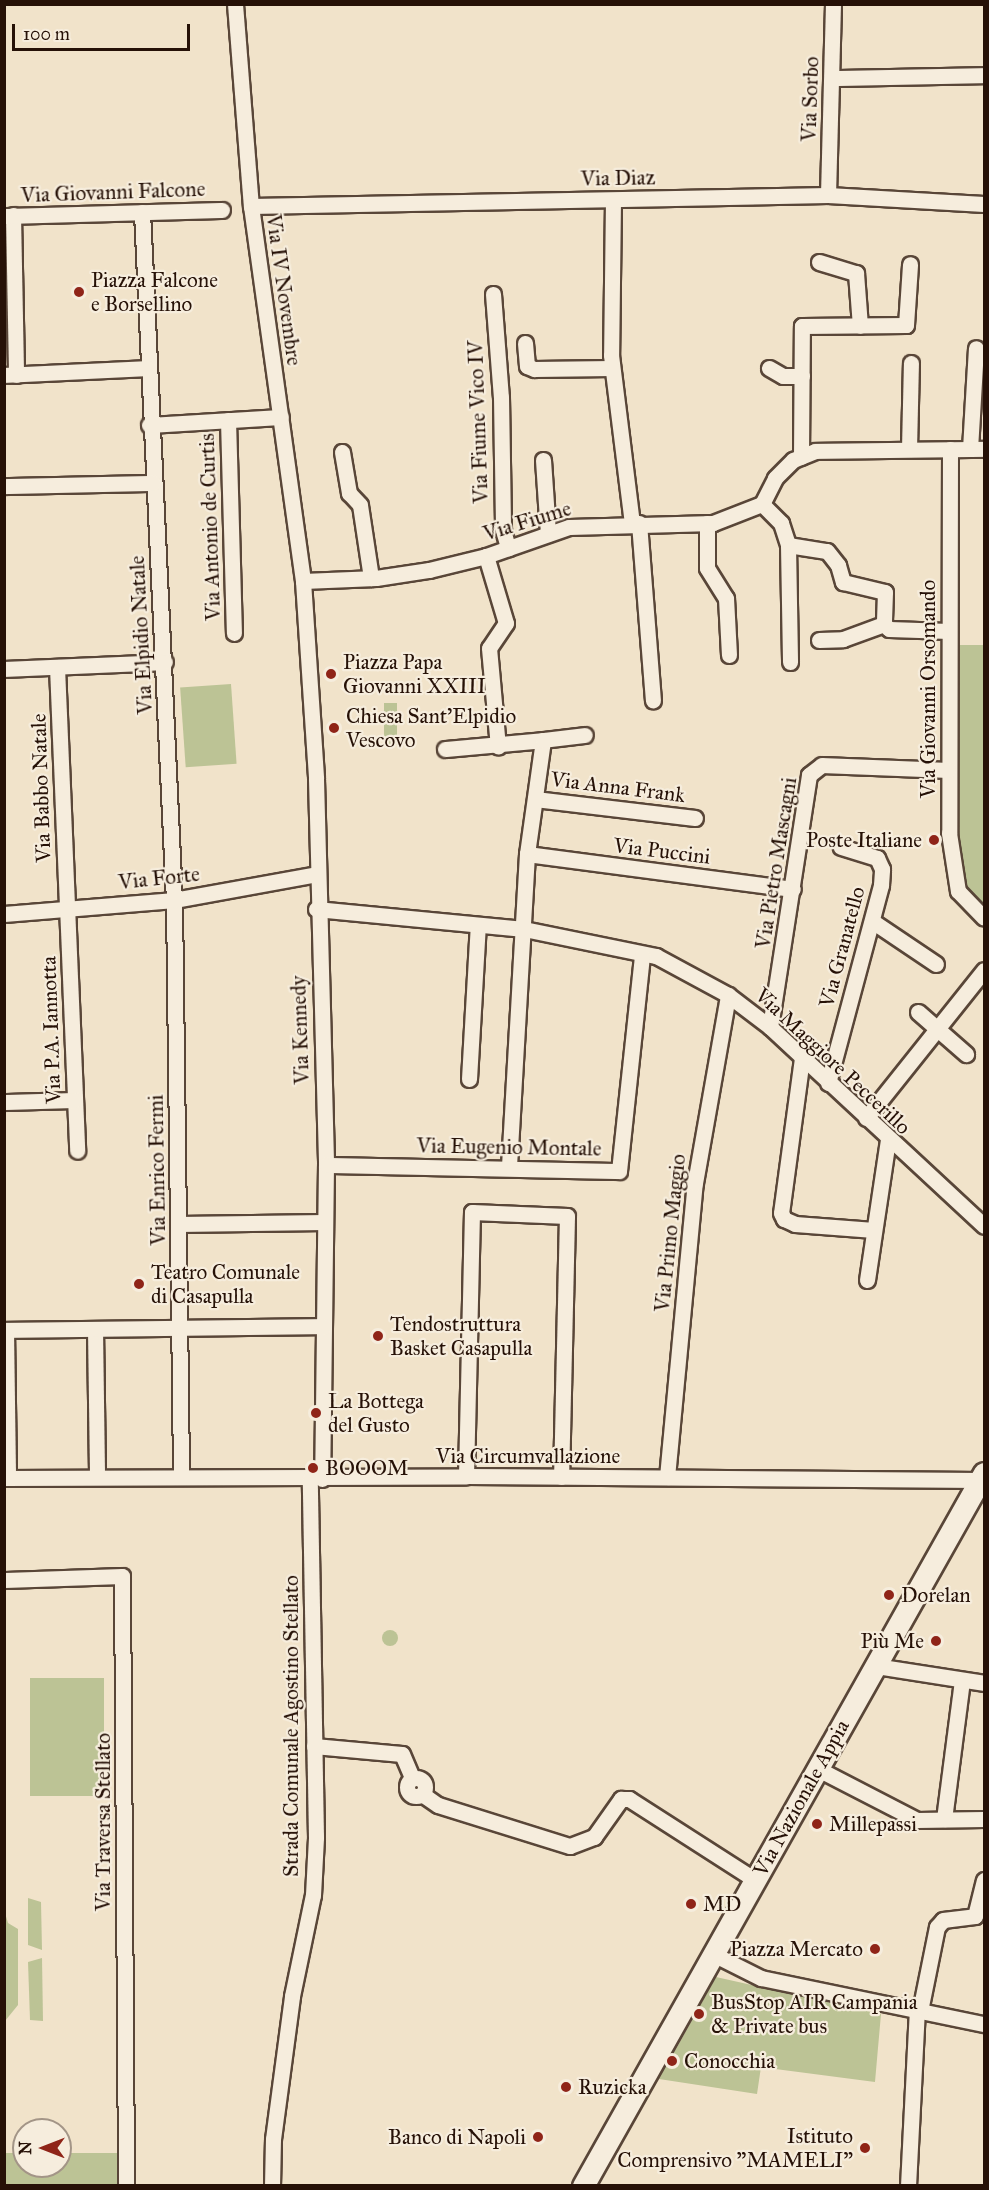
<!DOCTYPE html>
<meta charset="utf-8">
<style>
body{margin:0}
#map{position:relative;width:989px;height:2190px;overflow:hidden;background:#f1e3ca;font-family:"IM FELL Great Primer",serif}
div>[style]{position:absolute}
.green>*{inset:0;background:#bcc395;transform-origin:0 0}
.round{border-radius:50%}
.roads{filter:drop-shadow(2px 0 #594638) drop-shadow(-2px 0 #594638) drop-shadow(0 2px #594638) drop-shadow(0 -2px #594638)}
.minor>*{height:15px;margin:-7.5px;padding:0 7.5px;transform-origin:7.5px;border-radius:7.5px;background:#f6eddd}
.minor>.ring{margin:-7.5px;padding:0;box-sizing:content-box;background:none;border:15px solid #f6eddd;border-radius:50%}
.secondary>*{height:21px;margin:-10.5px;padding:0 10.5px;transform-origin:10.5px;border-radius:10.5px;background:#f6eddd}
.dots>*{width:16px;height:16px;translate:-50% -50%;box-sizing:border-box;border:3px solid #f6eddd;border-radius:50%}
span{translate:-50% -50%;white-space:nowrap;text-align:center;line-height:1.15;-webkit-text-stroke:4.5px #f6eddd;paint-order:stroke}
.street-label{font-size:21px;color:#261107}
.poi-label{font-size:21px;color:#261107}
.left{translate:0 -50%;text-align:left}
.right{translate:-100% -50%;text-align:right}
.frame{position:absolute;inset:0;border:6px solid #261107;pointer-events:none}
.north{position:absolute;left:12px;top:2118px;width:60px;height:60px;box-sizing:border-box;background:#f6eddd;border:2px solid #a39587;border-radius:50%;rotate:270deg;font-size:16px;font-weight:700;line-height:24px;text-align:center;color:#261107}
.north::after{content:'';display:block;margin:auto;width:21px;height:27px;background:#8f2418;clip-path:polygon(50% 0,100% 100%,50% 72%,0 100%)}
.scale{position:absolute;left:12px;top:24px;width:178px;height:27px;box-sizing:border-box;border:3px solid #261107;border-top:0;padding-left:8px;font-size:18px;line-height:21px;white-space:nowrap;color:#261107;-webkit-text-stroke:4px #f6eddd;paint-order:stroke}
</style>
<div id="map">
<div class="green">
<div style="clip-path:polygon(959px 645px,984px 645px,984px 906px,967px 890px,958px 834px)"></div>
<div style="left:231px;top:684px;width:80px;height:51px;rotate:86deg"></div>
<div style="left:384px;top:703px;width:13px;height:42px"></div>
<div class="round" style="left:382px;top:1630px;width:16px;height:16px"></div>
<div style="left:104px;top:1678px;width:118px;height:74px;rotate:90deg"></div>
<div style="clip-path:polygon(28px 1898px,41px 1902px,42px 1950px,28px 1945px)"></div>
<div style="clip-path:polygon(5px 1913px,8px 1923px,18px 1929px,18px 2005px,5px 2021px)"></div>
<div style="clip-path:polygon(42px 1958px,43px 2021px,30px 2020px,28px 1962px)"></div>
<div style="clip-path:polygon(716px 1977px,881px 2014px,875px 2082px,761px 2067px,757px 2094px,659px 2079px,664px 2063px,676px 2049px)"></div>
<div style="clip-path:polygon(4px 2153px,24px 2153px,24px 2166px,60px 2166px,60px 2153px,126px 2153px,126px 2185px,5px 2185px)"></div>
</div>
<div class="roads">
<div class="minor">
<div style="left:235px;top:4px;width:203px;rotate:85.5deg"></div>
<div style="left:251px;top:206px;width:379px;rotate:82.1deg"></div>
<div style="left:303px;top:581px;width:198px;rotate:86.2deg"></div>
<div style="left:316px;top:779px;width:386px;rotate:88.5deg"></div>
<div style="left:326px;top:1165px;width:314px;rotate:90.7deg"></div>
<div style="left:833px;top:78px;width:151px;rotate:-1.1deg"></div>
<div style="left:828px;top:195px;width:191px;rotate:-88.5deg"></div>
<div style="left:613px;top:200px;width:155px;rotate:90.7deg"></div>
<div style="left:611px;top:355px;width:169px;rotate:82.9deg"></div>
<div style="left:251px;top:206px;width:577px;rotate:-1.09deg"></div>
<div style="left:828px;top:195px;width:156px;rotate:3.3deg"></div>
<div style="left:142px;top:212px;width:689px;rotate:87.34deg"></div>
<div style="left:174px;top:900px;width:576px;rotate:89.3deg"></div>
<div style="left:13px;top:215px;width:160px;rotate:88.9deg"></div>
<div style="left:4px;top:216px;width:218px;rotate:-1.6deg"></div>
<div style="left:819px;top:262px;width:39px;rotate:17deg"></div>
<div style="left:856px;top:273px;width:53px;rotate:85.7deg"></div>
<div style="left:493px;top:294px;width:103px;rotate:85.6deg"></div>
<div style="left:501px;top:397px;width:133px;rotate:89.1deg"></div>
<div style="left:503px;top:530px;width:19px;rotate:74deg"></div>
<div style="left:525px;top:343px;width:23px;rotate:85deg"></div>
<div style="left:527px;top:366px;width:8px;rotate:23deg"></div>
<div style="left:534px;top:369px;width:78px;rotate:-0.7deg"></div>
<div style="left:769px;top:368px;width:16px;rotate:30deg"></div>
<div style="left:783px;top:376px;width:19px"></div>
<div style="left:4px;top:375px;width:143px;rotate:-2.8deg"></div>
<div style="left:228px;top:420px;width:213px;rotate:88.4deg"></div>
<div style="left:149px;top:425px;width:132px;rotate:-3.5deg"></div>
<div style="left:909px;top:449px;width:86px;rotate:-88.7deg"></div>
<div style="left:950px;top:449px;width:384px;rotate:90.1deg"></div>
<div style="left:949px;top:833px;width:59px;rotate:81.2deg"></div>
<div style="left:958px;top:891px;width:37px;rotate:46deg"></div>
<div style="left:970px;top:449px;width:101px;rotate:-86.6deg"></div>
<div style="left:342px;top:452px;width:42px;rotate:80.3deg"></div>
<div style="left:349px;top:493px;width:16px;rotate:47deg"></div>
<div style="left:360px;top:505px;width:74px;rotate:81.4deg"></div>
<div style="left:801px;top:457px;width:131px;rotate:-89.6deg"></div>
<div style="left:802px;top:326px;width:104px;rotate:-0.6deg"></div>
<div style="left:906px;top:325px;width:61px;rotate:-86.2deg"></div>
<div style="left:543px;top:460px;width:74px;rotate:86.1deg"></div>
<div style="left:4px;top:486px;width:149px;rotate:-1.2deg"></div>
<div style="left:762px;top:504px;width:27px;rotate:45deg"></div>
<div style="left:781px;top:523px;width:23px;rotate:72deg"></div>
<div style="left:788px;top:545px;width:39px;rotate:9deg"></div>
<div style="left:827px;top:551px;width:18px;rotate:52deg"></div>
<div style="left:838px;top:565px;width:18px;rotate:74deg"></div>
<div style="left:843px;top:582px;width:43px;rotate:13.4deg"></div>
<div style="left:885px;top:592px;width:32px;rotate:92deg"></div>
<div style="left:884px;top:624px;width:7px;rotate:45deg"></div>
<div style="left:889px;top:629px;width:60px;rotate:1.9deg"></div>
<div style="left:762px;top:504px;width:29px;rotate:-63deg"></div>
<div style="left:775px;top:478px;width:25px;rotate:-45deg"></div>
<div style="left:793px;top:460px;width:24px;rotate:-22deg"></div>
<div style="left:815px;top:451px;width:169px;rotate:-0.7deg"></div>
<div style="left:639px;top:523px;width:178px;rotate:85.5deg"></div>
<div style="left:707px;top:523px;width:45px;rotate:90deg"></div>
<div style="left:707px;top:568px;width:36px;rotate:58deg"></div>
<div style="left:726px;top:598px;width:57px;rotate:87deg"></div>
<div style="left:788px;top:545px;width:117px;rotate:89deg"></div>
<div style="left:486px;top:556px;width:70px;rotate:73.4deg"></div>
<div style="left:506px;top:623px;width:30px;rotate:124deg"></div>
<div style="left:489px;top:648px;width:99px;rotate:84.8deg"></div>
<div style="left:303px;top:581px;width:73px;rotate:-2.4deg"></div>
<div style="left:376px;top:578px;width:54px;rotate:-8.6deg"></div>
<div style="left:429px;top:570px;width:59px;rotate:-13.8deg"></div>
<div style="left:486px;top:556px;width:88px;rotate:-19.3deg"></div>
<div style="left:569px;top:527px;width:144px;rotate:-1.6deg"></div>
<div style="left:713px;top:523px;width:53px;rotate:-21.2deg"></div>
<div style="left:819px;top:640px;width:24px;rotate:-2deg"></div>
<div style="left:843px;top:639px;width:44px;rotate:-20.1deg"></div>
<div style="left:57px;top:667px;width:484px;rotate:87.6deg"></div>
<div style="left:4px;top:669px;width:161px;rotate:-2.5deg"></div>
<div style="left:445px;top:749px;width:98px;rotate:-5.2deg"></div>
<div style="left:535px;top:799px;width:161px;rotate:6.8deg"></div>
<div style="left:527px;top:854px;width:268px;rotate:7.5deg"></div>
<div style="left:316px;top:909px;width:209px;rotate:5.5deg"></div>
<div style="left:524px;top:929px;width:135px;rotate:11.6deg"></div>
<div style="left:656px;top:956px;width:82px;rotate:28.4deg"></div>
<div style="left:728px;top:995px;width:53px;rotate:37.3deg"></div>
<div style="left:770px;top:1027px;width:292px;rotate:42.9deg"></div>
<div style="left:4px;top:914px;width:171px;rotate:-4.7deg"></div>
<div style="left:174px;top:900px;width:145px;rotate:-10.3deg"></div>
<div style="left:872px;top:921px;width:77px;rotate:33.9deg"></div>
<div style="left:918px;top:1012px;width:64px;rotate:41.2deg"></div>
<div style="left:770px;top:1027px;width:255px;rotate:-81.2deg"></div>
<div style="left:809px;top:775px;width:16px;rotate:-38deg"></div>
<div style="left:822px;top:765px;width:126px;rotate:2.3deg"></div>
<div style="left:802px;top:1058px;width:156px;rotate:97.7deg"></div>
<div style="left:781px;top:1213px;width:7px;rotate:63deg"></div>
<div style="left:784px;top:1219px;width:12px;rotate:24deg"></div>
<div style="left:795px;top:1224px;width:79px;rotate:4.3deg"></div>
<div style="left:469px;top:1079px;width:154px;rotate:-86.7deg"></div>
<div style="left:828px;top:1083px;width:205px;rotate:-75deg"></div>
<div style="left:881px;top:885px;width:16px;rotate:-86deg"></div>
<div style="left:882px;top:869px;width:12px;rotate:-114deg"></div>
<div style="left:877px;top:858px;width:38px;rotate:-163deg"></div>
<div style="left:4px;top:1102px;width:71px;rotate:-1.6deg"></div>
<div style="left:866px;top:1118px;width:189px;rotate:-51.4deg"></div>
<div style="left:326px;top:1165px;width:293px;rotate:1.2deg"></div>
<div style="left:619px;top:1171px;width:217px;rotate:-83.9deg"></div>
<div style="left:509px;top:1166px;width:313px;rotate:-86.7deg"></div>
<div style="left:527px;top:854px;width:115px;rotate:-82deg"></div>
<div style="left:543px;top:740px;width:42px;rotate:-6.8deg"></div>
<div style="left:178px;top:1224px;width:147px;rotate:-0.8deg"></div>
<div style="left:867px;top:1280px;width:142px;rotate:-81.5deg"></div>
<div style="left:95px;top:1329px;width:148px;rotate:89.2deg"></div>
<div style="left:4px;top:1330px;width:320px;rotate:-0.7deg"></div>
<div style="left:6px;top:1330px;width:148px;rotate:89.2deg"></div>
<div style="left:466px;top:1476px;width:264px;rotate:-88.7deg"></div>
<div style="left:472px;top:1212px;width:95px;rotate:2.4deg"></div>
<div style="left:567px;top:1216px;width:261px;rotate:91.3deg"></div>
<div style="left:667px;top:1477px;width:295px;rotate:-84.6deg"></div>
<div style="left:695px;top:1183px;width:191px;rotate:-80deg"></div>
<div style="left:4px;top:1478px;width:462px;rotate:-0.2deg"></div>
<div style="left:466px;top:1476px;width:514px;rotate:0.45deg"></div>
<div style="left:4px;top:1580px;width:118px;rotate:-1.9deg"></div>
<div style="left:122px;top:1576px;width:610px;rotate:89.62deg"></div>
<div style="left:876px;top:1666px;width:109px;rotate:8.9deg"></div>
<div style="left:314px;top:1746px;width:88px;rotate:5.2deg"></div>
<div style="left:402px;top:1754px;width:26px;rotate:67deg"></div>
<div style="left:818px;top:1769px;width:111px;rotate:27.3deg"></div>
<div style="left:917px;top:1820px;width:67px;rotate:-0.9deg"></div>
<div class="ring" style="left:407px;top:1778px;width:3px;height:3px"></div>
<div style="left:422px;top:1794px;width:19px;rotate:35deg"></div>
<div style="left:438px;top:1805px;width:138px;rotate:17.3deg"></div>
<div style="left:570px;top:1846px;width:26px;rotate:-21deg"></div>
<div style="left:594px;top:1837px;width:47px;rotate:-54.6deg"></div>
<div style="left:621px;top:1799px;width:8px"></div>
<div style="left:629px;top:1799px;width:150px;rotate:32.7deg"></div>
<div style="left:944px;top:1819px;width:140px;rotate:-82.6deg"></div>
<div style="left:713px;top:1954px;width:54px;rotate:26.6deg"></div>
<div style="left:761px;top:1978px;width:228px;rotate:11.7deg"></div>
<div style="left:920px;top:2011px;width:86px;rotate:-78.6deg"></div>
<div style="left:937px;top:1927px;width:9px;rotate:-49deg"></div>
<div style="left:943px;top:1920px;width:32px;rotate:-7deg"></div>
<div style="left:975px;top:1916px;width:37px;rotate:-76deg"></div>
<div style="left:272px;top:2186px;width:47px;rotate:-88.8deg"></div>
<div style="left:273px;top:2139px;width:144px;rotate:-82.4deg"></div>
<div style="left:292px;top:1996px;width:103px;rotate:-78.3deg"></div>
<div style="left:313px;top:1895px;width:58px;rotate:-87deg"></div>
<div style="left:316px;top:1837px;width:358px;rotate:-91deg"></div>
<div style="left:908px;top:2186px;width:175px;rotate:-87.1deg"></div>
</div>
<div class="secondary">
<div style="left:583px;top:2186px;width:818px;rotate:-60.65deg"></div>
</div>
</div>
<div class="dots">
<div style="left:79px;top:292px;background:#8f2418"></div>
<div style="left:331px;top:674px;background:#8f2418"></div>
<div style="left:334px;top:728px;background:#8f2418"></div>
<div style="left:934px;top:840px;background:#8f2418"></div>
<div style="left:139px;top:1284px;background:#8f2418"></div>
<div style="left:378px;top:1336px;background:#8f2418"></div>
<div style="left:316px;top:1413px;background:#8f2418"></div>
<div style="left:313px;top:1468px;background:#8f2418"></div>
<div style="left:889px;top:1595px;background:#8f2418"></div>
<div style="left:936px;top:1641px;background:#8f2418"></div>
<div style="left:817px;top:1824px;background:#8f2418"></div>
<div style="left:691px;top:1904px;background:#8f2418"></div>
<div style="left:875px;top:1949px;background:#8f2418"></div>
<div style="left:699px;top:2014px;background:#8f2418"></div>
<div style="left:672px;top:2061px;background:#8f2418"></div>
<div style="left:566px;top:2087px;background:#8f2418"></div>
<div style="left:538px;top:2137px;background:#8f2418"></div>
<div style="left:865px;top:2148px;background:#8f2418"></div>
</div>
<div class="street-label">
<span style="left:810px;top:99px;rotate:-88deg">Via Sorbo</span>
<span style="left:618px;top:178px;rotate:-1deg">Via Diaz</span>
<span style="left:113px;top:192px;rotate:-2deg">Via Giovanni Falcone</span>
<span style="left:284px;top:290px;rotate:82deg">Via IV Novembre</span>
<span style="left:478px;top:422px;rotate:-92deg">Via Fiume Vico IV</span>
<span style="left:527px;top:521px;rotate:-17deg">Via Fiume</span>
<span style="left:210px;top:527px;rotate:-92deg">Via Antonio de Curtis</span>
<span style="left:141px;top:635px;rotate:-93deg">Via Elpidio Natale</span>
<span style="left:928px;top:689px;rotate:-90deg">Via Giovanni Orsomando</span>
<span style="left:618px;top:787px;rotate:7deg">Via Anna Frank</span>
<span style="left:41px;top:788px;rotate:-92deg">Via Babbo Natale</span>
<span style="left:662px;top:851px;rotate:7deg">Via Puccini</span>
<span style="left:776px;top:863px;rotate:-81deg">Via Pietro Mascagni</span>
<span style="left:159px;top:878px;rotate:-6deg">Via Forte</span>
<span style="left:842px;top:947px;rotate:-75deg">Via Granatello</span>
<span style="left:51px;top:1030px;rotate:-92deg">Via P.A. Iannotta</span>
<span style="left:300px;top:1030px;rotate:-92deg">Via Kennedy</span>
<span style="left:833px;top:1061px;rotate:43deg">Via Maggiore Peccerillo</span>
<span style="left:509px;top:1147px;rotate:1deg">Via Eugenio Montale</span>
<span style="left:157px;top:1170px;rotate:-91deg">Via Enrico Fermi</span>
<span style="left:670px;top:1233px;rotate:-84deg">Via Primo Maggio</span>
<span style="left:528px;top:1456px">Via Circumvallazione</span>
<span style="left:291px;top:1726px;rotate:-90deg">Strada Comunale Agostino Stellato</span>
<span style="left:801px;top:1798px;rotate:-61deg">Via Nazionale Appia</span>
<span style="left:103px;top:1822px;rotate:-90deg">Via Traversa Stellato</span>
</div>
<div class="poi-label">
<span class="left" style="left:91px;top:292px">Piazza Falcone<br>e Borsellino</span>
<span class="left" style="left:343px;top:674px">Piazza Papa<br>Giovanni XXIII</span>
<span class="left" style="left:346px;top:728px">Chiesa Sant'Elpidio<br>Vescovo</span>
<span class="right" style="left:922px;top:840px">Poste Italiane</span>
<span class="left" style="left:151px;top:1284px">Teatro Comunale<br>di Casapulla</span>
<span class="left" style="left:390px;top:1336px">Tendostruttura<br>Basket Casapulla</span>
<span class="left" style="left:328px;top:1413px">La Bottega<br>del Gusto</span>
<span class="left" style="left:325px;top:1468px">BOOOM</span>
<span class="left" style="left:901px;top:1595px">Dorelan</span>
<span class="right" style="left:924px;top:1641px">Più Me</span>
<span class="left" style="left:829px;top:1824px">Millepassi</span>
<span class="left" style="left:703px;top:1904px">MD</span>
<span class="right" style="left:863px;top:1949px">Piazza Mercato</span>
<span class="left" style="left:711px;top:2014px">BusStop AIR Campania<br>&amp; Private bus</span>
<span class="left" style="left:684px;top:2061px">Conocchia</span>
<span class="left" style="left:578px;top:2087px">Ruzicka</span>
<span class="right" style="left:853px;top:2148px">Istituto<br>Comprensivo "MAMELI"</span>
<span class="right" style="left:526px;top:2137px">Banco di Napoli</span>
</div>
<div class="frame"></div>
<div class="north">N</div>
<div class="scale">100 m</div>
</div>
